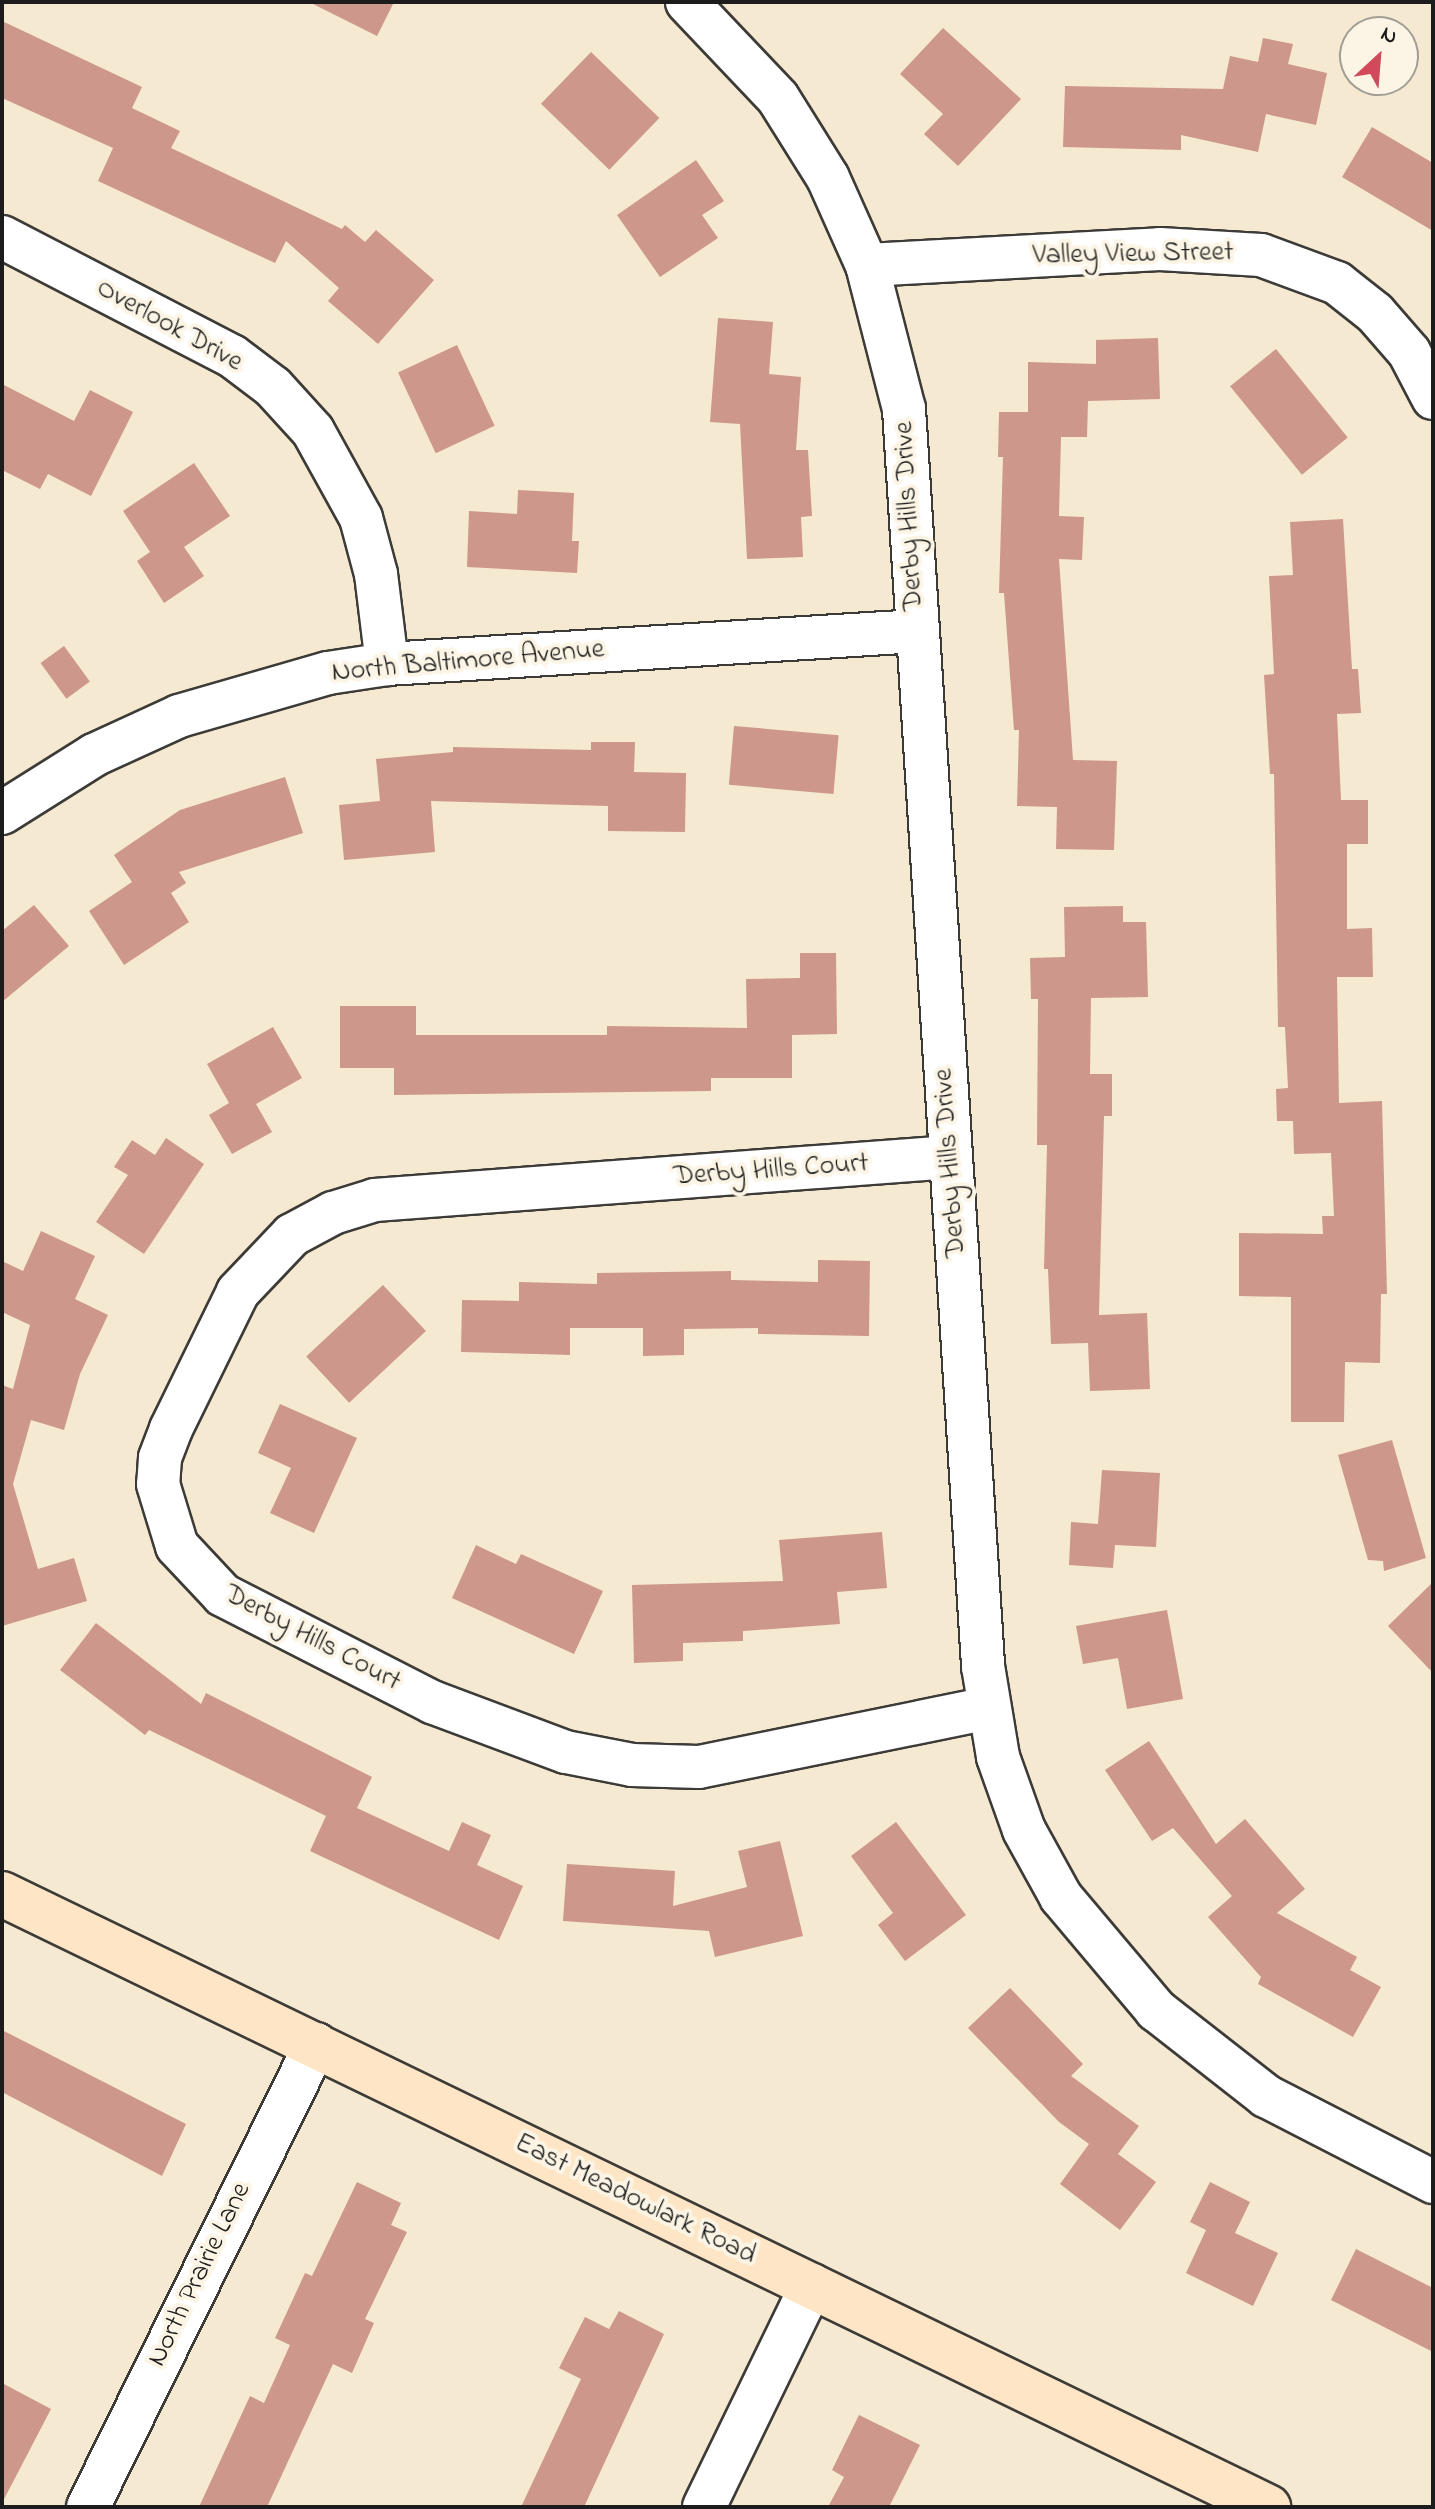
<!DOCTYPE html>
<style>
body{margin:0}
#map{position:relative;width:1435px;height:2509px;overflow:hidden;background:#f5e9d1;font-family:"Indie Flower",sans-serif}
div>[style]{position:absolute}
.building>*{inset:0;background:#cd978b;transform-origin:0 0}
.roads{filter:drop-shadow(2px 0 #3d3b37) drop-shadow(-2px 0 #3d3b37) drop-shadow(0 2px #3d3b37) drop-shadow(0 -2px #3d3b37)}
.street>*{height:42px;margin:-21px;padding:0 21px;transform-origin:21px;border-radius:21px;background:#fff}
.secondary>*{height:44px;margin:-22px;padding:0 22px;transform-origin:22px;border-radius:22px;background:#fde5c5}
span{translate:-50% -50%;white-space:nowrap;text-align:center;line-height:1.15;-webkit-text-stroke:8px #fcf5e5;paint-order:stroke}
.street-label{font-size:28px;color:#1c1c1c}
.frame{position:absolute;inset:0;border:4px solid #1c1c1c;pointer-events:none}
.north{position:absolute;left:1339px;top:16px;width:80px;height:80px;box-sizing:border-box;background:#fcf5e5;border:2px solid #a29e95;border-radius:50%;rotate:26deg;font-size:22px;font-weight:700;line-height:32px;text-align:center;color:#1c1c1c}
.north::after{content:'';display:block;margin:auto;width:28px;height:36px;background:#d1495b;clip-path:polygon(50% 0,100% 100%,50% 72%,0 100%)}
</style>
<div id="map">
<div class="building">
<div style="clip-path:polygon(309px 2px,394px 2px,377px 36px)"></div>
<div style="clip-path:polygon(2px 21px,142px 87px,132px 108px,180px 131px,171px 148px,342px 229px,345px 225px,365px 242px,376px 230px,434px 280px,378px 344px,328px 301px,339px 288px,286px 241px,275px 263px,98px 181px,113px 148px,2px 98px)"></div>
<div style="clip-path:polygon(943px 28px,1021px 99px,958px 166px,924px 134px,943px 114px,900px 74px)"></div>
<div style="clip-path:polygon(1263px 38px,1293px 44px,1288px 64px,1327px 73px,1316px 125px,1266px 114px,1258px 152px,1181px 135px,1181px 150px,1063px 147px,1065px 86px,1223px 89px,1230px 56px,1258px 62px)"></div>
<div style="left:591px;top:52px;width:95px;height:72px;rotate:44deg"></div>
<div style="clip-path:polygon(1372px 127px,1433px 163px,1433px 231px,1342px 177px)"></div>
<div style="clip-path:polygon(696px 160px,724px 201px,702px 215px,718px 238px,660px 277px,617px 215px)"></div>
<div style="clip-path:polygon(718px 318px,773px 322px,769px 374px,801px 377px,796px 450px,808px 450px,812px 516px,801px 517px,803px 557px,747px 559px,740px 424px,710px 422px)"></div>
<div style="clip-path:polygon(1158px 338px,1160px 399px,1088px 401px,1087px 437px,1061px 437px,1059px 516px,1084px 517px,1082px 560px,1059px 559px,1073px 760px,1117px 761px,1114px 850px,1056px 849px,1057px 807px,1017px 806px,1019px 730px,1014px 730px,1004px 593px,999px 593px,1003px 457px,998px 457px,999px 412px,1028px 412px,1028px 362px,1096px 364px,1096px 340px)"></div>
<div style="left:457px;top:345px;width:89px;height:65px;rotate:65deg"></div>
<div style="left:1276px;top:349px;width:114px;height:59px;rotate:51deg"></div>
<div style="clip-path:polygon(2px 384px,74px 421px,90px 390px,133px 412px,91px 496px,48px 474px,40px 489px,2px 470px)"></div>
<div style="clip-path:polygon(194px 463px,230px 516px,184px 547px,204px 576px,164px 603px,137px 561px,150px 552px,123px 511px)"></div>
<div style="clip-path:polygon(518px 490px,574px 493px,572px 541px,579px 541px,577px 573px,467px 567px,469px 511px,517px 514px)"></div>
<div style="clip-path:polygon(1343px 519px,1352px 669px,1358px 669px,1361px 713px,1337px 714px,1341px 800px,1368px 800px,1368px 844px,1347px 844px,1347px 929px,1372px 928px,1373px 977px,1337px 977px,1339px 1103px,1382px 1101px,1387px 1294px,1381px 1294px,1380px 1363px,1345px 1362px,1344px 1422px,1291px 1422px,1291px 1297px,1239px 1296px,1239px 1233px,1323px 1234px,1322px 1216px,1334px 1216px,1331px 1153px,1294px 1154px,1293px 1121px,1277px 1121px,1276px 1089px,1288px 1088px,1285px 1027px,1278px 1027px,1274px 774px,1270px 774px,1264px 675px,1274px 674px,1269px 576px,1293px 575px,1290px 522px)"></div>
<div style="left:64px;top:646px;width:44px;height:29px;rotate:54deg"></div>
<div style="left:734px;top:726px;width:105px;height:59px;rotate:5deg"></div>
<div style="clip-path:polygon(591px 742px,635px 742px,634px 772px,686px 773px,685px 832px,608px 831px,608px 806px,431px 801px,435px 852px,344px 860px,339px 805px,380px 801px,376px 759px,453px 752px,453px 747px,591px 750px)"></div>
<div style="clip-path:polygon(285px 777px,303px 833px,179px 872px,186px 883px,171px 893px,189px 922px,124px 965px,89px 911px,132px 882px,114px 855px,180px 810px)"></div>
<div style="clip-path:polygon(34px 905px,69px 946px,2px 1002px,2px 931px)"></div>
<div style="clip-path:polygon(1123px 906px,1123px 922px,1146px 922px,1148px 997px,1091px 998px,1090px 1074px,1112px 1074px,1112px 1116px,1104px 1116px,1099px 1315px,1147px 1313px,1150px 1389px,1090px 1391px,1088px 1343px,1051px 1344px,1048px 1269px,1044px 1269px,1047px 1145px,1037px 1145px,1038px 999px,1031px 999px,1030px 958px,1065px 957px,1064px 907px)"></div>
<div style="clip-path:polygon(800px 953px,836px 953px,837px 1034px,792px 1035px,792px 1078px,711px 1078px,711px 1091px,394px 1095px,394px 1068px,340px 1068px,340px 1006px,416px 1006px,416px 1035px,607px 1035px,607px 1026px,747px 1028px,746px 979px,800px 978px)"></div>
<div style="clip-path:polygon(273px 1027px,302px 1078px,256px 1104px,272px 1132px,232px 1154px,209px 1115px,229px 1103px,207px 1064px)"></div>
<div style="clip-path:polygon(166px 1138px,204px 1164px,144px 1254px,96px 1222px,128px 1175px,114px 1167px,132px 1140px,155px 1155px)"></div>
<div style="clip-path:polygon(41px 1231px,95px 1256px,75px 1299px,108px 1315px,80px 1374px,64px 1430px,31px 1420px,13px 1484px,38px 1569px,74px 1558px,87px 1601px,2px 1626px,2px 1385px,13px 1389px,30px 1325px,2px 1312px,2px 1261px,23px 1271px)"></div>
<div style="clip-path:polygon(818px 1260px,870px 1261px,869px 1336px,758px 1334px,758px 1328px,684px 1329px,684px 1355px,643px 1356px,643px 1328px,570px 1328px,570px 1355px,461px 1352px,462px 1300px,519px 1301px,519px 1282px,597px 1284px,597px 1273px,731px 1271px,731px 1280px,818px 1282px)"></div>
<div style="left:383px;top:1285px;width:63px;height:105px;rotate:47deg"></div>
<div style="clip-path:polygon(280px 1404px,357px 1438px,314px 1533px,270px 1513px,291px 1468px,258px 1453px)"></div>
<div style="clip-path:polygon(1392px 1440px,1426px 1558px,1384px 1571px,1383px 1561px,1368px 1560px,1338px 1455px)"></div>
<div style="clip-path:polygon(1102px 1470px,1160px 1473px,1156px 1547px,1115px 1545px,1113px 1568px,1069px 1565px,1071px 1522px,1098px 1524px)"></div>
<div style="clip-path:polygon(882px 1532px,887px 1588px,837px 1592px,840px 1624px,743px 1631px,743px 1641px,683px 1643px,683px 1661px,634px 1663px,632px 1585px,783px 1581px,779px 1540px)"></div>
<div style="clip-path:polygon(476px 1545px,516px 1564px,521px 1554px,603px 1591px,574px 1654px,452px 1598px)"></div>
<div style="clip-path:polygon(1433px 1582px,1433px 1673px,1388px 1626px)"></div>
<div style="clip-path:polygon(1167px 1610px,1183px 1699px,1127px 1709px,1118px 1658px,1083px 1664px,1076px 1626px)"></div>
<div style="clip-path:polygon(96px 1623px,201px 1704px,206px 1693px,372px 1777px,357px 1808px,449px 1851px,462px 1822px,491px 1835px,477px 1865px,523px 1886px,499px 1940px,310px 1851px,326px 1816px,149px 1730px,145px 1735px,60px 1670px)"></div>
<div style="clip-path:polygon(1149px 1741px,1216px 1844px,1245px 1819px,1305px 1889px,1277px 1913px,1357px 1957px,1350px 1970px,1381px 1987px,1353px 2037px,1258px 1984px,1261px 1977px,1208px 1917px,1232px 1896px,1173px 1828px,1152px 1841px,1105px 1770px)"></div>
<div style="clip-path:polygon(896px 1822px,966px 1915px,905px 1961px,878px 1925px,893px 1913px,851px 1856px)"></div>
<div style="clip-path:polygon(780px 1841px,803px 1936px,715px 1957px,709px 1931px,563px 1921px,567px 1864px,675px 1871px,673px 1906px,747px 1887px,738px 1851px)"></div>
<div style="clip-path:polygon(1010px 1988px,1083px 2064px,1071px 2076px,1139px 2126px,1118px 2154px,1156px 2182px,1120px 2230px,1060px 2184px,1089px 2144px,1059px 2122px,968px 2028px)"></div>
<div style="clip-path:polygon(2px 2030px,186px 2124px,162px 2176px,2px 2092px)"></div>
<div style="clip-path:polygon(357px 2182px,401px 2203px,391px 2225px,407px 2232px,365px 2319px,374px 2323px,352px 2373px,333px 2364px,267px 2507px,199px 2507px,250px 2396px,264px 2403px,290px 2345px,275px 2338px,305px 2273px,312px 2276px)"></div>
<div style="clip-path:polygon(1210px 2182px,1250px 2202px,1235px 2233px,1278px 2253px,1253px 2306px,1186px 2273px,1206px 2230px,1190px 2222px)"></div>
<div style="clip-path:polygon(1356px 2249px,1433px 2288px,1433px 2352px,1331px 2300px)"></div>
<div style="clip-path:polygon(619px 2311px,664px 2334px,584px 2507px,521px 2507px,581px 2379px,559px 2368px,585px 2317px,609px 2329px)"></div>
<div style="clip-path:polygon(2px 2383px,51px 2409px,2px 2503px)"></div>
<div style="clip-path:polygon(859px 2415px,920px 2445px,889px 2507px,828px 2507px,844px 2477px,832px 2470px)"></div>
</div>
<div class="roads">
<div class="street">
<div style="left:687px;top:2px;width:132px;rotate:46.5deg"></div>
<div style="left:778px;top:98px;width:94px;rotate:58deg"></div>
<div style="left:828px;top:178px;width:95px;rotate:65.9deg"></div>
<div style="left:867px;top:265px;width:149px;rotate:75.6deg"></div>
<div style="left:904px;top:409px;width:1259px;rotate:86.4deg"></div>
<div style="left:983px;top:1666px;width:92px;rotate:80.6deg"></div>
<div style="left:998px;top:1757px;width:77px;rotate:70.4deg"></div>
<div style="left:1024px;top:1830px;width:77px;rotate:61.1deg"></div>
<div style="left:1061px;top:1897px;width:148px;rotate:49.9deg"></div>
<div style="left:1156px;top:2010px;width:140px;rotate:38deg"></div>
<div style="left:1266px;top:2096px;width:188px;rotate:27.2deg"></div>
<div style="left:2px;top:237px;width:259px;rotate:27.4deg"></div>
<div style="left:232px;top:356px;width:51px;rotate:37.1deg"></div>
<div style="left:273px;top:387px;width:59px;rotate:47.7deg"></div>
<div style="left:313px;top:431px;width:99px;rotate:61.1deg"></div>
<div style="left:361px;top:518px;width:58px;rotate:75deg"></div>
<div style="left:376px;top:574px;width:91px;rotate:83deg"></div>
<div style="left:867px;top:265px;width:293px;rotate:-3.1deg"></div>
<div style="left:1160px;top:249px;width:101px;rotate:3.4deg"></div>
<div style="left:1261px;top:255px;width:81px;rotate:20.2deg"></div>
<div style="left:1337px;top:283px;width:48px;rotate:38.3deg"></div>
<div style="left:1375px;top:313px;width:52px;rotate:48.9deg"></div>
<div style="left:1409px;top:352px;width:52px;rotate:62.4deg"></div>
<div style="left:2px;top:813px;width:109px;rotate:-32.2deg"></div>
<div style="left:94px;top:755px;width:94px;rotate:-24.6deg"></div>
<div style="left:179px;top:716px;width:155px;rotate:-16.1deg"></div>
<div style="left:328px;top:673px;width:60px;rotate:-8.7deg"></div>
<div style="left:387px;top:664px;width:531px;rotate:-3.56deg"></div>
<div style="left:951px;top:1157px;width:578px;rotate:175.73deg"></div>
<div style="left:375px;top:1200px;width:44px;rotate:162.8deg"></div>
<div style="left:333px;top:1213px;width:47px;rotate:151.8deg"></div>
<div style="left:292px;top:1235px;width:79px;rotate:133.5deg"></div>
<div style="left:238px;top:1292px;width:153px;rotate:116.1deg"></div>
<div style="left:171px;top:1429px;width:31px;rotate:111deg"></div>
<div style="left:160px;top:1458px;width:26px;rotate:94deg"></div>
<div style="left:158px;top:1484px;width:65px;rotate:73deg"></div>
<div style="left:177px;top:1546px;width:67px;rotate:46.8deg"></div>
<div style="left:223px;top:1595px;width:235px;rotate:27.1deg"></div>
<div style="left:432px;top:1702px;width:143px;rotate:20.5deg"></div>
<div style="left:566px;top:1752px;width:67px;rotate:11.1deg"></div>
<div style="left:632px;top:1765px;width:67px;rotate:1.7deg"></div>
<div style="left:699px;top:1767px;width:295px;rotate:-11.5deg"></div>
<div style="left:88px;top:2507px;width:516px;rotate:-63.78deg"></div>
<div style="left:704px;top:2507px;width:247px;rotate:-64.1deg"></div>
</div>
<div class="secondary">
<div style="left:2px;top:1894px;width:1407px;rotate:25.84deg"></div>
</div>
</div>
<div class="street-label">
<span style="left:1133px;top:255px;rotate:-1deg">Valley View Street</span>
<span style="left:169px;top:326px;rotate:29deg">Overlook Drive</span>
<span style="left:910px;top:516px;rotate:-93deg">Derby Hills Drive</span>
<span style="left:468px;top:662px;rotate:-5deg">North Baltimore Avenue</span>
<span style="left:951px;top:1163px;rotate:-94deg">Derby Hills Drive</span>
<span style="left:771px;top:1171px;rotate:-4deg">Derby Hills Court</span>
<span style="left:312px;top:1639px;rotate:28deg">Derby Hills Court</span>
<span style="left:635px;top:2200px;rotate:26deg">East Meadowlark Road</span>
<span style="left:200px;top:2275px;rotate:-64deg">North Prairie Lane</span>
</div>
<div class="frame"></div>
<div class="north">N</div>
</div>
